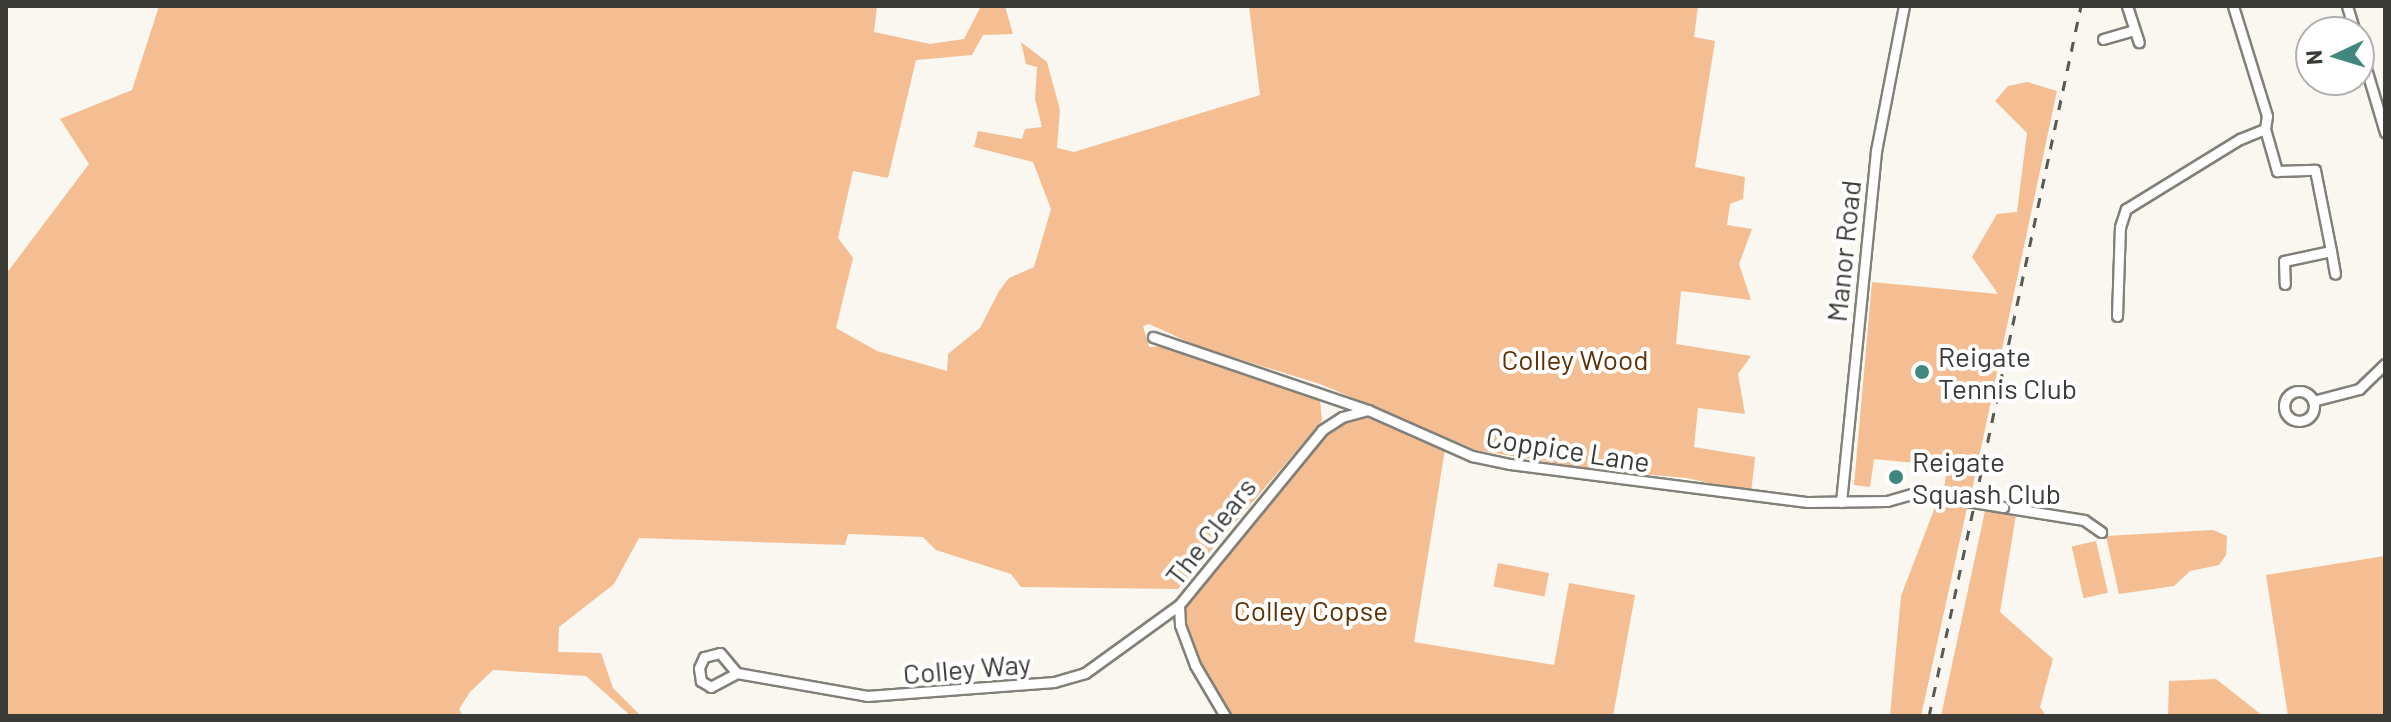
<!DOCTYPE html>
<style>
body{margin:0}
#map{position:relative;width:2391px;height:722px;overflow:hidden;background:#f9f7f0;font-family:Barlow,sans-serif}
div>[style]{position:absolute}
.green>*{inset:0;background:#f4be92;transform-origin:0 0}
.roads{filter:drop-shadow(2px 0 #818079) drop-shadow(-2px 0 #818079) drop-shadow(0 2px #818079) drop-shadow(0 -2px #818079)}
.street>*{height:9px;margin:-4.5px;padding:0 4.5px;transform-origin:4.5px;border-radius:4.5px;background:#fff}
.street>.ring{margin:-4.5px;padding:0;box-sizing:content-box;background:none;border:9px solid #fff;border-radius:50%}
.rail>*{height:3px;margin-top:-1.5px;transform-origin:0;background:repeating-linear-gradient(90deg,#585854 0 10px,transparent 0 20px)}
.bridges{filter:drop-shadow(2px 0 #818079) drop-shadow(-2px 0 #818079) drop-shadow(0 2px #818079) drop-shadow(0 -2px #818079)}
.street-bridge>*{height:9px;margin:-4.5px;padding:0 4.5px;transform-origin:4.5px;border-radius:4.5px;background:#fff}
.dots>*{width:22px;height:22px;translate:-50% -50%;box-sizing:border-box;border:4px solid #fff;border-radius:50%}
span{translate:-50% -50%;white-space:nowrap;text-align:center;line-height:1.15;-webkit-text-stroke:8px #fff;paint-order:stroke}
.street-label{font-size:28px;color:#3a3a37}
.poi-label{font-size:28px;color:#3a3a37}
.left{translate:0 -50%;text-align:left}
.park-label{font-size:28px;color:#5d3103}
.frame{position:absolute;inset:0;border:8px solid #3a3a37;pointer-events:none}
.north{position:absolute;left:2295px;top:16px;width:80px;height:80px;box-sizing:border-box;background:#fff;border:2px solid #b0b0af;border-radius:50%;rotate:266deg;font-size:22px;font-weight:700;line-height:32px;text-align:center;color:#3a3a37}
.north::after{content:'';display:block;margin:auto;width:28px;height:36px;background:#418780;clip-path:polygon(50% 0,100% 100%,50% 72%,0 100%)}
</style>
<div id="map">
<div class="green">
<div style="clip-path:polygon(159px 6px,877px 6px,874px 32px,930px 44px,964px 39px,981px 6px,1005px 6px,1013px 34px,983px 35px,972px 55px,916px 60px,888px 178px,853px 171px,838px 238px,853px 258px,836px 328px,877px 351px,947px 371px,948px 354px,980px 328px,999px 291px,1009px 278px,1034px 267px,1051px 209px,1033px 162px,974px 147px,978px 131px,1022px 139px,1025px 129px,1042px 127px,1035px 99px,1037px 67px,1026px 64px,1021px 42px,1047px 62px,1060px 110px,1057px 148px,1074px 152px,1260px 95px,1249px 6px,1698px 6px,1694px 37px,1715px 41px,1695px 167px,1745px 177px,1743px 199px,1730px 204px,1727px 225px,1752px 229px,1739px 264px,1751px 300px,1681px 291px,1676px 344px,1751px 356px,1738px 374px,1745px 414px,1698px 408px,1694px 447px,1755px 457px,1751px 493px,1687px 478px,1596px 470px,1476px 450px,1320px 384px,1197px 346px,1149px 324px,1143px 326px,1149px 347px,1165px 346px,1320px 400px,1322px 421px,1178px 589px,1021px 587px,1011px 574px,936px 550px,923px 537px,848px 534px,845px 545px,639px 538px,614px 584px,559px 627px,558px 652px,601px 653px,613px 688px,641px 716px,631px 716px,586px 676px,493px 670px,470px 692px,459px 709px,463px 716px,6px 716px,6px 274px,89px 164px,60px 119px,132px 90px)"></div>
<div style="clip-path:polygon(2027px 82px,2057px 91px,1971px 495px,1944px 490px,1947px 466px,1874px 459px,1870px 487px,1854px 485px,1872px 282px,1998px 294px,1972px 257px,1997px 214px,2017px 212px,2027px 133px,1995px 101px,2008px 86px)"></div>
<div style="clip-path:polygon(1368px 410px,1446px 443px,1414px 642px,1554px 665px,1569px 583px,1635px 595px,1613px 716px,1225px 716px,1195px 665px,1179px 605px,1322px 430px)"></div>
<div style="clip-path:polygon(1937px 502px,1967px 508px,1921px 716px,1890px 716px,1901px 596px)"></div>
<div style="clip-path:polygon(1985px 511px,2016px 515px,2000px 612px,2053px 659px,2040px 707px,2046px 716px,1941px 716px)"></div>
<div style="clip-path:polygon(2213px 530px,2227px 536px,2226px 555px,2219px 565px,2190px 571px,2174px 586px,2119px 594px,2106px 536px)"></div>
<div style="left:2096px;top:541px;width:53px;height:25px;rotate:77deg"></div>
<div style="clip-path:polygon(2385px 556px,2385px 716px,2288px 716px,2266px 575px)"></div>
<div style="left:1498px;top:563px;width:52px;height:24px;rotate:11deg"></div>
<div style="clip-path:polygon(2216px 679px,2263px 716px,2168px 716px,2169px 681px)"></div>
</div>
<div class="roads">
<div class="street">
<div style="left:2127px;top:6px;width:38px;rotate:72deg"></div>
<div style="left:2233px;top:6px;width:115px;rotate:72.8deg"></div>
<div style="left:2267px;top:116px;width:13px;rotate:99deg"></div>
<div style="left:2347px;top:6px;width:27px;rotate:73deg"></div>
<div style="left:2103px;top:39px;width:32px;rotate:-16deg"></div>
<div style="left:2359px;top:45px;width:91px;rotate:73.4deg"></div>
<div style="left:2265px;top:129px;width:44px;rotate:74.1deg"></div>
<div style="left:2277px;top:171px;width:38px;rotate:-2deg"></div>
<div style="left:2315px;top:170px;width:83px;rotate:78.8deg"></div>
<div style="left:2331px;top:251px;width:48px;rotate:168deg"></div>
<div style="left:2284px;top:261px;width:23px;rotate:88deg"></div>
<div style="left:2331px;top:251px;width:23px;rotate:80deg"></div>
<div style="left:2117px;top:316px;width:89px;rotate:-88.1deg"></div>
<div style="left:2120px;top:227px;width:19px;rotate:-72deg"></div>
<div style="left:2126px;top:209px;width:134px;rotate:-31.6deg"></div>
<div style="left:2240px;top:139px;width:27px;rotate:-22deg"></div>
<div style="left:1153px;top:337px;width:227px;rotate:18.8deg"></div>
<div style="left:1368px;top:410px;width:114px;rotate:23.9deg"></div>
<div style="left:1472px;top:456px;width:39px;rotate:12deg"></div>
<div style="left:1510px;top:464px;width:300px;rotate:7.3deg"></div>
<div style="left:1808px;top:502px;width:79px;rotate:-0.7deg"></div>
<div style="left:1887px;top:501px;width:26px;rotate:-16deg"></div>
<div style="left:1912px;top:494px;width:36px;rotate:6deg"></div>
<div class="ring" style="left:2284px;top:391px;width:21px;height:21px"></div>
<div style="left:2313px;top:401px;width:48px;rotate:-14.6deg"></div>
<div style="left:2359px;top:389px;width:36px;rotate:-44deg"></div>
<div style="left:1841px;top:502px;width:353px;rotate:-84.3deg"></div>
<div style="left:1876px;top:151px;width:148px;rotate:-79.1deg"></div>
<div style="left:2003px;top:507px;width:82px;rotate:9.1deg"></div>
<div style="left:2084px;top:520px;width:21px;rotate:35deg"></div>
<div style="left:737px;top:673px;width:30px;rotate:152deg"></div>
<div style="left:711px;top:687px;width:12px;rotate:-149deg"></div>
<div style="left:701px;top:681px;width:13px;rotate:-99deg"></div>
<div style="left:699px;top:668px;width:12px;rotate:-66deg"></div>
<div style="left:704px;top:657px;width:16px;rotate:-14deg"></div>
<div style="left:720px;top:653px;width:26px;rotate:50deg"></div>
<div style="left:737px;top:673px;width:132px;rotate:10deg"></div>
<div style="left:867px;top:696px;width:188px;rotate:-4.3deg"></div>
<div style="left:1054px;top:682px;width:32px;rotate:-16deg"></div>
<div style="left:1085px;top:673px;width:116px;rotate:-35.9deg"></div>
<div style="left:1225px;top:716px;width:59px;rotate:-120.5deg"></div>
<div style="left:1195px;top:665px;width:43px;rotate:-110.6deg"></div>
<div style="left:1180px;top:625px;width:20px;rotate:-93deg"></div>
<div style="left:1179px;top:605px;width:226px;rotate:-50.7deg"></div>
<div style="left:1322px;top:430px;width:24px;rotate:-33deg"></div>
<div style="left:1342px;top:417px;width:27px;rotate:-15deg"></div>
</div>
</div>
<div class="rail">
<div style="left:1929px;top:716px;width:726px;rotate:-77.92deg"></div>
</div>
<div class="bridges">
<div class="street-bridge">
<div style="left:1948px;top:498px;width:56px;rotate:9.3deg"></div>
</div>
</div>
<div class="dots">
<div style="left:1922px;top:372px;background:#418780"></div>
<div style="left:1896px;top:477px;background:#418780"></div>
</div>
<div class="street-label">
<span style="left:1843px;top:251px;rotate:-84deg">Manor Road</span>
<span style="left:1568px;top:449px;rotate:9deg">Coppice Lane</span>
<span style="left:1210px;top:531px;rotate:-52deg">The Clears</span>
<span style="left:967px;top:668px;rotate:-5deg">Colley Way</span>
</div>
<div class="poi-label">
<span class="left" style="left:1938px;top:372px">Reigate<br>Tennis Club</span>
<span class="left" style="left:1912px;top:477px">Reigate<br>Squash Club</span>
</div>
<div class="park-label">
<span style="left:1575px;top:359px">Colley Wood</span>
<span style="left:1311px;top:610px">Colley Copse</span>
</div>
<div class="frame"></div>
<div class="north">N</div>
</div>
